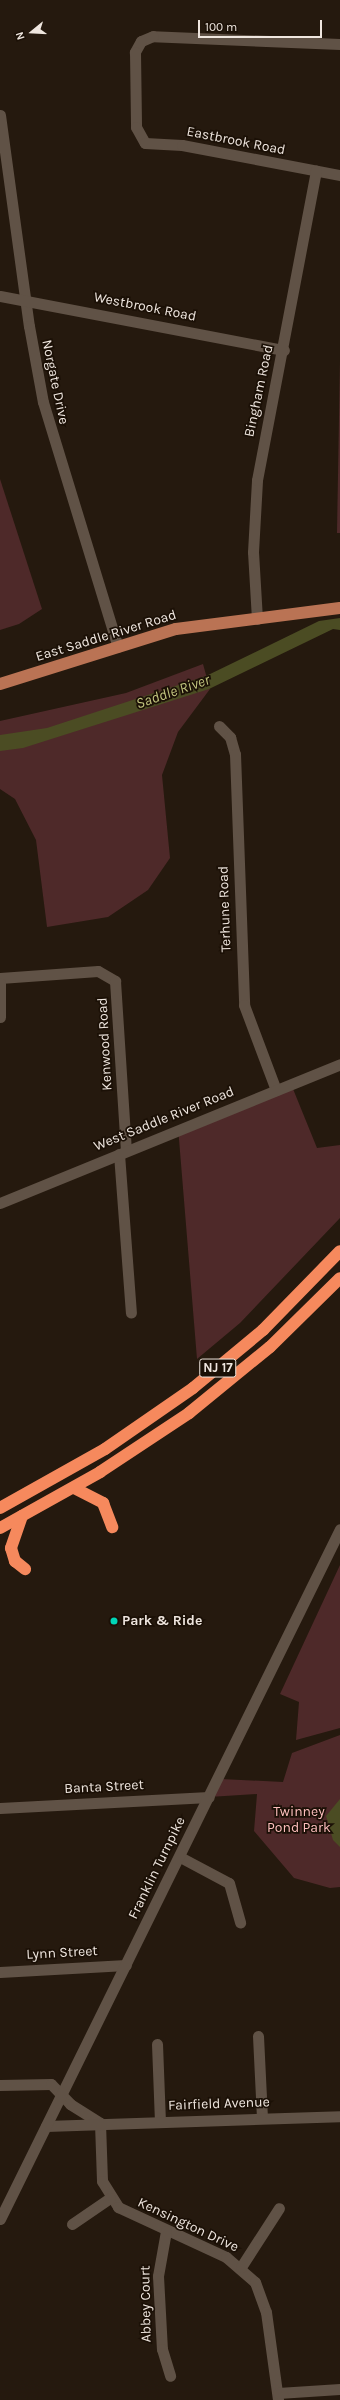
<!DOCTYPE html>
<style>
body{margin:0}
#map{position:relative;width:340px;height:2400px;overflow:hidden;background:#25190e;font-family:Karla,sans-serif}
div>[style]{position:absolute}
.green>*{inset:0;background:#4e2929}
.water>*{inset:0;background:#4b4c23}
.minor>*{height:11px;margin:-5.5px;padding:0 5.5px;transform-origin:5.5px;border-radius:5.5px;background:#605246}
.major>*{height:12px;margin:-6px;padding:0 6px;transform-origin:6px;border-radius:6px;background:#ba7354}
.highway>*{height:12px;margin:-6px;padding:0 6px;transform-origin:6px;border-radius:6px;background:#f6895d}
.dots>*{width:11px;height:11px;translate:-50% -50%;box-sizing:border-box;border:2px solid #1b1006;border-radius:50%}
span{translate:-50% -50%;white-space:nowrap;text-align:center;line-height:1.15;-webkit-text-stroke:3.5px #1b1006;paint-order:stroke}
.shield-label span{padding:1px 3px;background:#1b1006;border:1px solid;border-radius:3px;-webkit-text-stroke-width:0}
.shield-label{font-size:13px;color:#efe6df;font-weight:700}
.street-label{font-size:14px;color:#efe6df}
.poi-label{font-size:14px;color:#efe6df;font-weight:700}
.left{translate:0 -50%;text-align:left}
.park-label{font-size:14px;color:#febfbe}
.water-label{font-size:15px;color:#c2c57f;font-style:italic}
.north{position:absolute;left:12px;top:12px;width:40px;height:40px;-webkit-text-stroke:3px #1b1006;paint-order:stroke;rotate:252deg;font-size:11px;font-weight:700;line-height:16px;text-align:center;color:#efe6df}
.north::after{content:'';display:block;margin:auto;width:14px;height:18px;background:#efe6df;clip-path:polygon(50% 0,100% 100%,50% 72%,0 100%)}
.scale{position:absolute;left:198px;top:20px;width:124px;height:18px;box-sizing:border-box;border:2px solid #efe6df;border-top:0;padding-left:5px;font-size:12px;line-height:14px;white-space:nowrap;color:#efe6df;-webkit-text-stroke:3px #1b1006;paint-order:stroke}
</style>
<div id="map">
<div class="green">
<div style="clip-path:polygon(340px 360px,340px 533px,337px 533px)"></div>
<div style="clip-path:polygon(0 479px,42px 609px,19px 624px,0 630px)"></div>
<div style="clip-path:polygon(203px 664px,210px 689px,178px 732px,162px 775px,170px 858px,148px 890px,108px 917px,47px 927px,36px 840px,15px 799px,0 789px,0 721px,126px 693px)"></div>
<div style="clip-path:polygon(291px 1084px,317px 1148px,340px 1145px,340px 1218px,240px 1323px,197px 1359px,178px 1127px)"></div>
<div style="clip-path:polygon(340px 1565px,340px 1728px,296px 1740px,299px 1702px,280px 1694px)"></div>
<div style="clip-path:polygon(340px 1735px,340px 1887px,330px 1888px,294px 1878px,254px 1831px,257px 1794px,209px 1797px,221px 1779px,283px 1782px,292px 1753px)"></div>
</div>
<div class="water">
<div style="clip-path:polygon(340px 618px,340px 630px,333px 629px,209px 689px,23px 748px,0 751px,0 735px,47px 728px,206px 676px,319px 621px)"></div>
<div style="clip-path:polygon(340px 1799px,340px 1847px,333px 1840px,326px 1816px)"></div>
</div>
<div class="minor">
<div style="left:340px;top:44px;width:187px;rotate:-177.6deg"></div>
<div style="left:153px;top:36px;width:13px;rotate:157deg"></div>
<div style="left:141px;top:41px;width:13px;rotate:119deg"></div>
<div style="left:135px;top:52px;width:75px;rotate:89.2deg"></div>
<div style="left:136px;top:127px;width:18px;rotate:61deg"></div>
<div style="left:145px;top:143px;width:37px;rotate:3deg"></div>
<div style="left:182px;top:145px;width:161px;rotate:10.8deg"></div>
<div style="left:0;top:115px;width:213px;rotate:82.2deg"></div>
<div style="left:29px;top:326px;width:77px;rotate:79.6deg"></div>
<div style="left:43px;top:402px;width:256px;rotate:73deg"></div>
<div style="left:0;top:296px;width:289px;rotate:10.8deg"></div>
<div style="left:257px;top:619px;width:67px;rotate:-93.4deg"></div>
<div style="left:253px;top:552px;width:72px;rotate:-86.8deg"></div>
<div style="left:257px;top:480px;width:315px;rotate:-79.2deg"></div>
<div style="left:219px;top:726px;width:16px;rotate:45deg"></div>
<div style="left:230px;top:737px;width:18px;rotate:74deg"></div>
<div style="left:235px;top:754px;width:251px;rotate:87.9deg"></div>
<div style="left:244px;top:1005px;width:91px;rotate:69.4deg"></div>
<div style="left:0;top:978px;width:98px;rotate:-4.1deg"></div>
<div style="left:98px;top:971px;width:20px;rotate:30deg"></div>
<div style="left:115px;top:981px;width:170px;rotate:86.3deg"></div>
<div style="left:0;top:983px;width:34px;rotate:90deg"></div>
<div style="left:119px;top:1154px;width:159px;rotate:85.7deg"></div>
<div style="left:0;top:1203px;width:367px;rotate:-22.2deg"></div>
<div style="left:0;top:1808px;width:209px;rotate:-3deg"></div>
<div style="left:180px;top:1857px;width:55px;rotate:28deg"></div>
<div style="left:229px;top:1883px;width:41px;rotate:74.2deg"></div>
<div style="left:0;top:1972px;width:126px;rotate:-3.2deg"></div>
<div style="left:258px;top:2036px;width:82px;rotate:87.2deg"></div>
<div style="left:157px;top:2044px;width:77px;rotate:87.8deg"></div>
<div style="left:0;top:2085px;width:51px;rotate:-1.1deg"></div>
<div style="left:51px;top:2084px;width:28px;rotate:46deg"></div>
<div style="left:70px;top:2104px;width:36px;rotate:32deg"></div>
<div style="left:100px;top:2123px;width:58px;rotate:88deg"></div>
<div style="left:102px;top:2181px;width:31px;rotate:58deg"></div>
<div style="left:118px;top:2207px;width:119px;rotate:24.8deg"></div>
<div style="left:226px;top:2257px;width:38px;rotate:41deg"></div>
<div style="left:255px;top:2282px;width:32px;rotate:70deg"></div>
<div style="left:266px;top:2312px;width:89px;rotate:82.2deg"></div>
<div style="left:46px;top:2126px;width:294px;rotate:-1.9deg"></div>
<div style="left:0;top:2219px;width:769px;rotate:-63.77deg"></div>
<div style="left:72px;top:2224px;width:46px;rotate:-34.4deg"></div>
<div style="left:166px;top:2231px;width:46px;rotate:100.1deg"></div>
<div style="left:158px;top:2276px;width:73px;rotate:86.9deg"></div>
<div style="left:162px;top:2349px;width:28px;rotate:73deg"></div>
<div style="left:241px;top:2267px;width:70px;rotate:-57.2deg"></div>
<div style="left:278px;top:2393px;width:62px;rotate:-3.7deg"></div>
</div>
<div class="major">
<div style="left:0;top:684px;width:184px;rotate:-17.4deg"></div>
<div style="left:176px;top:629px;width:165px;rotate:-7.3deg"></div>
</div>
<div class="highway">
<div style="left:74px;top:1488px;width:33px;rotate:27deg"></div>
<div style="left:103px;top:1503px;width:26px;rotate:69deg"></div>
<div style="left:0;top:1508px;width:120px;rotate:-29.3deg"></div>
<div style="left:105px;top:1449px;width:107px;rotate:-34.7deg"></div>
<div style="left:193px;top:1388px;width:91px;rotate:-39.6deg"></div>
<div style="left:263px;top:1330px;width:110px;rotate:-45.7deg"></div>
<div style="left:22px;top:1516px;width:34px;rotate:109deg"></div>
<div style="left:11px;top:1548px;width:14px;rotate:73deg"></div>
<div style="left:15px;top:1561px;width:13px;rotate:39deg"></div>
<div style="left:0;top:1528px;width:115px;rotate:-29.2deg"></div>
<div style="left:100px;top:1472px;width:107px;rotate:-33.5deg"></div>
<div style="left:189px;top:1413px;width:104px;rotate:-39.2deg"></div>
<div style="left:270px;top:1347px;width:98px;rotate:-44.6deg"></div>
</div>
<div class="dots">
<div style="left:114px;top:1621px;background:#00d5b7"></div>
</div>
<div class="shield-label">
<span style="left:218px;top:1368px">NJ 17</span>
</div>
<div class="street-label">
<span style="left:236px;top:141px;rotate:11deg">Eastbrook Road</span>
<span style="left:145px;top:307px;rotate:11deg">Westbrook Road</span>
<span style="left:55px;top:382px;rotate:78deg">Norgate Drive</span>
<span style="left:259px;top:391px;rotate:-78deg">Bingham Road</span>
<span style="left:106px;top:636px;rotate:-17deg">East Saddle River Road</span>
<span style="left:225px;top:909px;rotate:-92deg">Terhune Road</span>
<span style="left:105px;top:1044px;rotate:-93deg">Kenwood Road</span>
<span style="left:164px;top:1119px;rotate:-22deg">West Saddle River Road</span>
<span style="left:104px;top:1787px;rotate:-3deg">Banta Street</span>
<span style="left:157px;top:1868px;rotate:-64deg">Franklin Turnpike</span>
<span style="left:62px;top:1953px;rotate:-3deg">Lynn Street</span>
<span style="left:219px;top:2104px;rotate:-2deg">Fairfield Avenue</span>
<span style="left:188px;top:2225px;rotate:25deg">Kensington Drive</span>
<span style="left:146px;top:2304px;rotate:-91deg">Abbey Court</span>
</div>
<div class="poi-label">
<span class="left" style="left:122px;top:1621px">Park &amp; Ride</span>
</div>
<div class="park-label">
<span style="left:299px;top:1820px">Twinney<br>Pond Park</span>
</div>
<div class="water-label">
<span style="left:173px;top:692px;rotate:-19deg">Saddle River</span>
</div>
<div class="north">N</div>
<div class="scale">100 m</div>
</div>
